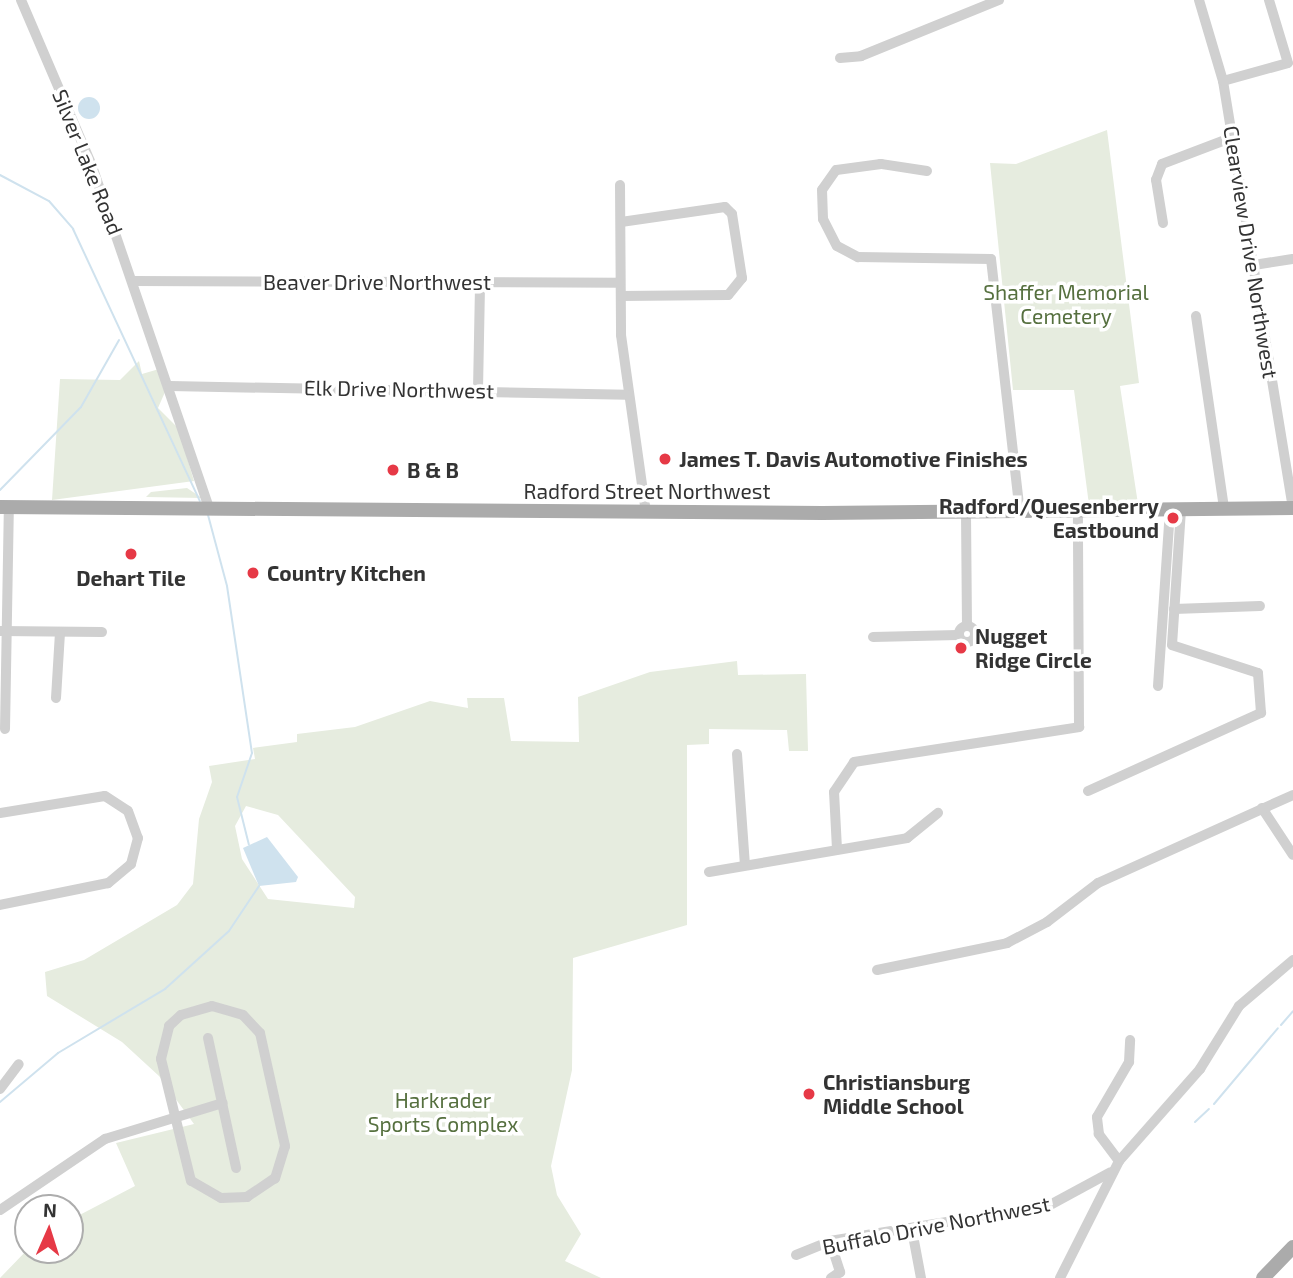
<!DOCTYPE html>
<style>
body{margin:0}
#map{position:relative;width:1293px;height:1278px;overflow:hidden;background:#fff;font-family:"Exo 2",sans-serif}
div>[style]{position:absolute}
.green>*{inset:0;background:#e6ecdf}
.water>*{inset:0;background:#cfe2ee}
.round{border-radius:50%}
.stream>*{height:2px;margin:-1px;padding:0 1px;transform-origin:1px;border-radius:1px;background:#cfe2ee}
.minor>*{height:10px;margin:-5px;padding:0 5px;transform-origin:5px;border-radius:5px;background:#d0d0d0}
.minor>.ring{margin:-5px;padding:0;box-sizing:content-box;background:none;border:10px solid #d0d0d0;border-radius:50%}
.major>*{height:14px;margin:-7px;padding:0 7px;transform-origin:7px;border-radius:7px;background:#ababab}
.dots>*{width:19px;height:19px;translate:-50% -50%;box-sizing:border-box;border:4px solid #fff;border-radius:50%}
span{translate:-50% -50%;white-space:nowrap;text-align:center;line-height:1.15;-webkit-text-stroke:7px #fff;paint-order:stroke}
.street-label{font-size:21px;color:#333}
.park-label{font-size:21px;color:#56703f}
.poi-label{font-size:21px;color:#333;font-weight:700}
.left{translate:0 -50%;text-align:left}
.right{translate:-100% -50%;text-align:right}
.north{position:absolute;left:14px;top:1194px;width:70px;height:70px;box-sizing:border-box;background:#fff;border:2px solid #adadad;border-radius:50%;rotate:3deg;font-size:19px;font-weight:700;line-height:28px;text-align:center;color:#333}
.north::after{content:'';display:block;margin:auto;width:24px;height:32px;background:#e63946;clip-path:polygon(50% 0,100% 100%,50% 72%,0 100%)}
</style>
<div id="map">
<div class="green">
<div style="clip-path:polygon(1107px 130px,1139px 383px,1120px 386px,1138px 504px,1089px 505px,1074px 390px,1013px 390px,990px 163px,1016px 164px)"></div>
<div style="clip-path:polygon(139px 361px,142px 374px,159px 369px,165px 392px,158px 408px,178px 428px,194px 481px,52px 500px,60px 379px,120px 380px)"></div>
<div style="clip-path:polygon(187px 488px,202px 498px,146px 497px,151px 492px)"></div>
<div style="clip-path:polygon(evenodd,737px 661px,738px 675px,806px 674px,808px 751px,789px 751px,787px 730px,709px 729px,709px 744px,687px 745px,687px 925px,573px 958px,572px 1070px,551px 1166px,557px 1195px,581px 1234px,565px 1261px,601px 1278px,0 1278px,28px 1249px,70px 1250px,70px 1220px,135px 1186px,116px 1143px,194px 1124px,159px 1076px,122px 1042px,47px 996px,45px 972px,84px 960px,177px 905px,193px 884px,199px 819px,212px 782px,209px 766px,255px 759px,253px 748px,297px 742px,297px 734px,355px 727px,430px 701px,468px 708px,467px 698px,504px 698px,511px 741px,579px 742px,578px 697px,650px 672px,737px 661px,246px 806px,278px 815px,355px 897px,354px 908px,268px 899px,242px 859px,235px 826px,246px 806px)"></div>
</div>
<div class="water">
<div class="round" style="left:78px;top:97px;width:22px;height:22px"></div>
<div style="clip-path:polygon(267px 837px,298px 877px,296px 882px,259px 886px,243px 848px)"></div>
</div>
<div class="stream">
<div style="left:0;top:175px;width:55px;rotate:28deg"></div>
<div style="left:49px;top:201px;width:37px;rotate:49deg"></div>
<div style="left:73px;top:229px;width:300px;rotate:65deg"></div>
<div style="left:0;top:490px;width:116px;rotate:-45.7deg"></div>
<div style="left:81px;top:407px;width:77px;rotate:-60.4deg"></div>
<div style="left:208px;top:515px;width:73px;rotate:75deg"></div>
<div style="left:227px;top:586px;width:169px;rotate:81.5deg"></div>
<div style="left:252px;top:753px;width:46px;rotate:108.8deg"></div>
<div style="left:237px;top:797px;width:49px;rotate:76deg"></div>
<div style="left:1281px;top:1025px;width:18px;rotate:-49deg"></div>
<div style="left:0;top:1102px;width:76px;rotate:-40.2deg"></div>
<div style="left:58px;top:1053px;width:125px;rotate:-30.9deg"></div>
<div style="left:165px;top:989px;width:86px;rotate:-42.2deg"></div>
<div style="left:229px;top:931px;width:54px;rotate:-56.3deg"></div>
<div style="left:1214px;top:1104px;width:99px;rotate:-49.9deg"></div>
<div style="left:1195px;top:1122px;width:19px;rotate:-43deg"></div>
</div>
<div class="minor">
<div style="left:21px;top:0;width:181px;rotate:66.8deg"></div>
<div style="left:92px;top:166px;width:361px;rotate:71.1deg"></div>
<div style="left:1199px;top:0;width:84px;rotate:73.5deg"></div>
<div style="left:1223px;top:81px;width:432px;rotate:80.7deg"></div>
<div style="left:840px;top:58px;width:21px;rotate:-5deg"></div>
<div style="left:861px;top:56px;width:149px;rotate:-22.1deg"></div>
<div style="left:1223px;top:81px;width:67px;rotate:-15.5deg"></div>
<div style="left:1288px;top:63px;width:66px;rotate:-106.8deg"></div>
<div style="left:927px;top:171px;width:47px;rotate:-171.3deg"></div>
<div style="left:881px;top:164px;width:45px;rotate:172.4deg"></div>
<div style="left:836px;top:170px;width:24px;rotate:125deg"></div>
<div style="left:822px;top:190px;width:29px;rotate:88deg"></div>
<div style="left:823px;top:219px;width:30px;rotate:63deg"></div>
<div style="left:837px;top:246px;width:24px;rotate:28deg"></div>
<div style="left:858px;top:257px;width:133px;rotate:0.9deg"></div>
<div style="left:991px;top:259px;width:255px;rotate:83.5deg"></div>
<div style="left:620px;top:185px;width:150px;rotate:89.6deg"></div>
<div style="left:621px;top:335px;width:179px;rotate:82deg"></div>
<div style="left:621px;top:222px;width:105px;rotate:-8.2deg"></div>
<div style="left:725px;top:207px;width:10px;rotate:45deg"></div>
<div style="left:732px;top:214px;width:65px;rotate:81.1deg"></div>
<div style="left:742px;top:278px;width:22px;rotate:129deg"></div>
<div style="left:728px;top:295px;width:107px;rotate:179.5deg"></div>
<div style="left:1163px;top:223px;width:44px;rotate:-99.2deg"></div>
<div style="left:1156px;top:180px;width:17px;rotate:-69deg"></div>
<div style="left:1162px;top:164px;width:76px;rotate:-20.8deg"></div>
<div style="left:1254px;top:265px;width:39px;rotate:-9deg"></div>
<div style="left:134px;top:281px;width:486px;rotate:0.2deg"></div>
<div style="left:1196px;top:316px;width:195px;rotate:81.7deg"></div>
<div style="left:170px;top:386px;width:457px;rotate:1.1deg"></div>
<div style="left:478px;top:390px;width:108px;rotate:-88.9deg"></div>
<div style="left:966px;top:513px;width:113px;rotate:89.5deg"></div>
<div style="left:1174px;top:609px;width:86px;rotate:-2deg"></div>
<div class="ring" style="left:959px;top:626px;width:6px;height:6px"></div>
<div style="left:0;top:631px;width:102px;rotate:0.6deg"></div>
<div style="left:975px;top:635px;width:40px"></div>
<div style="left:873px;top:637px;width:85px;rotate:-1.3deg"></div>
<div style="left:1158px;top:686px;width:177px;rotate:-86.1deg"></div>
<div style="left:56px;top:698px;width:66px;rotate:-86.5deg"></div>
<div style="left:5px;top:729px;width:222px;rotate:-89deg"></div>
<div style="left:737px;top:754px;width:111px;rotate:85.9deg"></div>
<div style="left:1088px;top:791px;width:190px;rotate:-24.3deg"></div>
<div style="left:1261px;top:713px;width:40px;rotate:-94.3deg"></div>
<div style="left:1258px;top:673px;width:90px;rotate:-162deg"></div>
<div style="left:1172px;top:645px;width:136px;rotate:-86.2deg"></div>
<div style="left:1262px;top:808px;width:56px;rotate:56.6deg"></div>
<div style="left:0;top:813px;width:106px;rotate:-9.2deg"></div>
<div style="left:105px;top:796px;width:27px;rotate:33deg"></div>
<div style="left:128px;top:811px;width:29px;rotate:70deg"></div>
<div style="left:138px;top:838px;width:27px;rotate:105deg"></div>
<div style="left:131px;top:864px;width:30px;rotate:140deg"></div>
<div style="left:108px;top:883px;width:110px;rotate:168.5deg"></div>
<div style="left:837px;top:849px;width:57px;rotate:-93deg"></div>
<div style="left:834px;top:792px;width:36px;rotate:-56deg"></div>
<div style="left:854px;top:762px;width:228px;rotate:-8.8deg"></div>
<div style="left:1079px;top:727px;width:216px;rotate:-90.3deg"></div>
<div style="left:709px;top:872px;width:201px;rotate:-9.7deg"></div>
<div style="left:907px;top:838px;width:40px;rotate:-39deg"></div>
<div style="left:877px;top:970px;width:133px;rotate:-11.7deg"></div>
<div style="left:1007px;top:943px;width:45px;rotate:-27.7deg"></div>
<div style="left:1047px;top:922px;width:64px;rotate:-37.4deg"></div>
<div style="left:1098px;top:883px;width:214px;rotate:-24.3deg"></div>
<div style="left:212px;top:1006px;width:32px;rotate:16deg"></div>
<div style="left:243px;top:1015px;width:25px;rotate:47deg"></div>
<div style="left:260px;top:1033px;width:116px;rotate:77.5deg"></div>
<div style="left:285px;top:1146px;width:34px;rotate:107deg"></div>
<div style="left:275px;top:1178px;width:34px;rotate:146deg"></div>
<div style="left:247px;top:1197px;width:26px;rotate:178deg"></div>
<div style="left:221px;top:1198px;width:34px;rotate:-150deg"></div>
<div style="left:191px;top:1181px;width:126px;rotate:-103.8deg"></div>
<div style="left:161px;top:1059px;width:34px;rotate:-76deg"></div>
<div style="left:169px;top:1026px;width:16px;rotate:-43deg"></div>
<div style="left:181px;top:1015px;width:32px;rotate:-16deg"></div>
<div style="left:208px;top:1038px;width:133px;rotate:77.8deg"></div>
<div style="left:0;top:1089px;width:31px;rotate:-53deg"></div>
<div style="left:1119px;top:1161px;width:34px;rotate:-127deg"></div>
<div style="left:1099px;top:1134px;width:17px;rotate:-97deg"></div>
<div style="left:1097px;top:1117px;width:64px;rotate:-59.8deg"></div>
<div style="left:1129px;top:1062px;width:22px;rotate:-87deg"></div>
<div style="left:0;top:1210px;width:127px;rotate:-34.1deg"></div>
<div style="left:105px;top:1139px;width:123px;rotate:-17deg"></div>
<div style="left:912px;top:1230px;width:49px;rotate:79.4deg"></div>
<div style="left:830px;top:1241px;width:33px;rotate:72deg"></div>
<div style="left:840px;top:1272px;width:11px;rotate:146deg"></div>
<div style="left:796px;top:1255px;width:37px;rotate:-22deg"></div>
<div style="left:830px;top:1241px;width:223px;rotate:-9.3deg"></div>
<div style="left:1050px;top:1205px;width:69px;rotate:-28.4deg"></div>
<div style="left:1060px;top:1278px;width:131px;rotate:-63.2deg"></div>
<div style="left:1119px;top:1161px;width:123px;rotate:-48.6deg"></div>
<div style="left:1200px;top:1069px;width:74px;rotate:-58.2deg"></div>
<div style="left:1239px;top:1006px;width:71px;rotate:-40.4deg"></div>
</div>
<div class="major">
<div style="left:0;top:507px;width:822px;rotate:0.42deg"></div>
<div style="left:822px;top:513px;width:471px;rotate:-0.6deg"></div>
<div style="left:1263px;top:1278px;width:43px;rotate:-45.9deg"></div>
</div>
<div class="dots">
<div style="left:665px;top:459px;background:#e63946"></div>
<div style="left:393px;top:470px;background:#e63946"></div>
<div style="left:1173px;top:518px;background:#e63946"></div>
<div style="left:131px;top:554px;background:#e63946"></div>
<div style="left:253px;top:573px;background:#e63946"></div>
<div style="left:961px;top:648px;background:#e63946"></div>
<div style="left:809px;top:1094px;background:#e63946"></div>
</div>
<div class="street-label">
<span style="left:88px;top:162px;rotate:68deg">Silver Lake Road</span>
<span style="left:1251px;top:252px;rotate:81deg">Clearview Drive Northwest</span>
<span style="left:377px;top:282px">Beaver Drive Northwest</span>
<span style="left:399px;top:389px;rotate:1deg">Elk Drive Northwest</span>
<span style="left:647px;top:491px">Radford Street Northwest</span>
<span style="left:936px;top:1225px;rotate:-11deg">Buffalo Drive Northwest</span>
</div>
<div class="park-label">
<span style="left:1066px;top:304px">Shaffer Memorial<br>Cemetery</span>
<span style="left:443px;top:1112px">Harkrader<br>Sports Complex</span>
</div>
<div class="poi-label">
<span class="left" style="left:679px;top:459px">James T. Davis Automotive Finishes</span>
<span class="left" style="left:407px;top:470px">B &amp; B</span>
<span class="right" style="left:1159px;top:518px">Radford/Quesenberry<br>Eastbound</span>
<span class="left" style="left:267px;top:573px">Country Kitchen</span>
<span style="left:131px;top:578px">Dehart Tile</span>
<span class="left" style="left:975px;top:648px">Nugget<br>Ridge Circle</span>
<span class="left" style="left:823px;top:1094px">Christiansburg<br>Middle School</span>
</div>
<div class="north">N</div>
</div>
